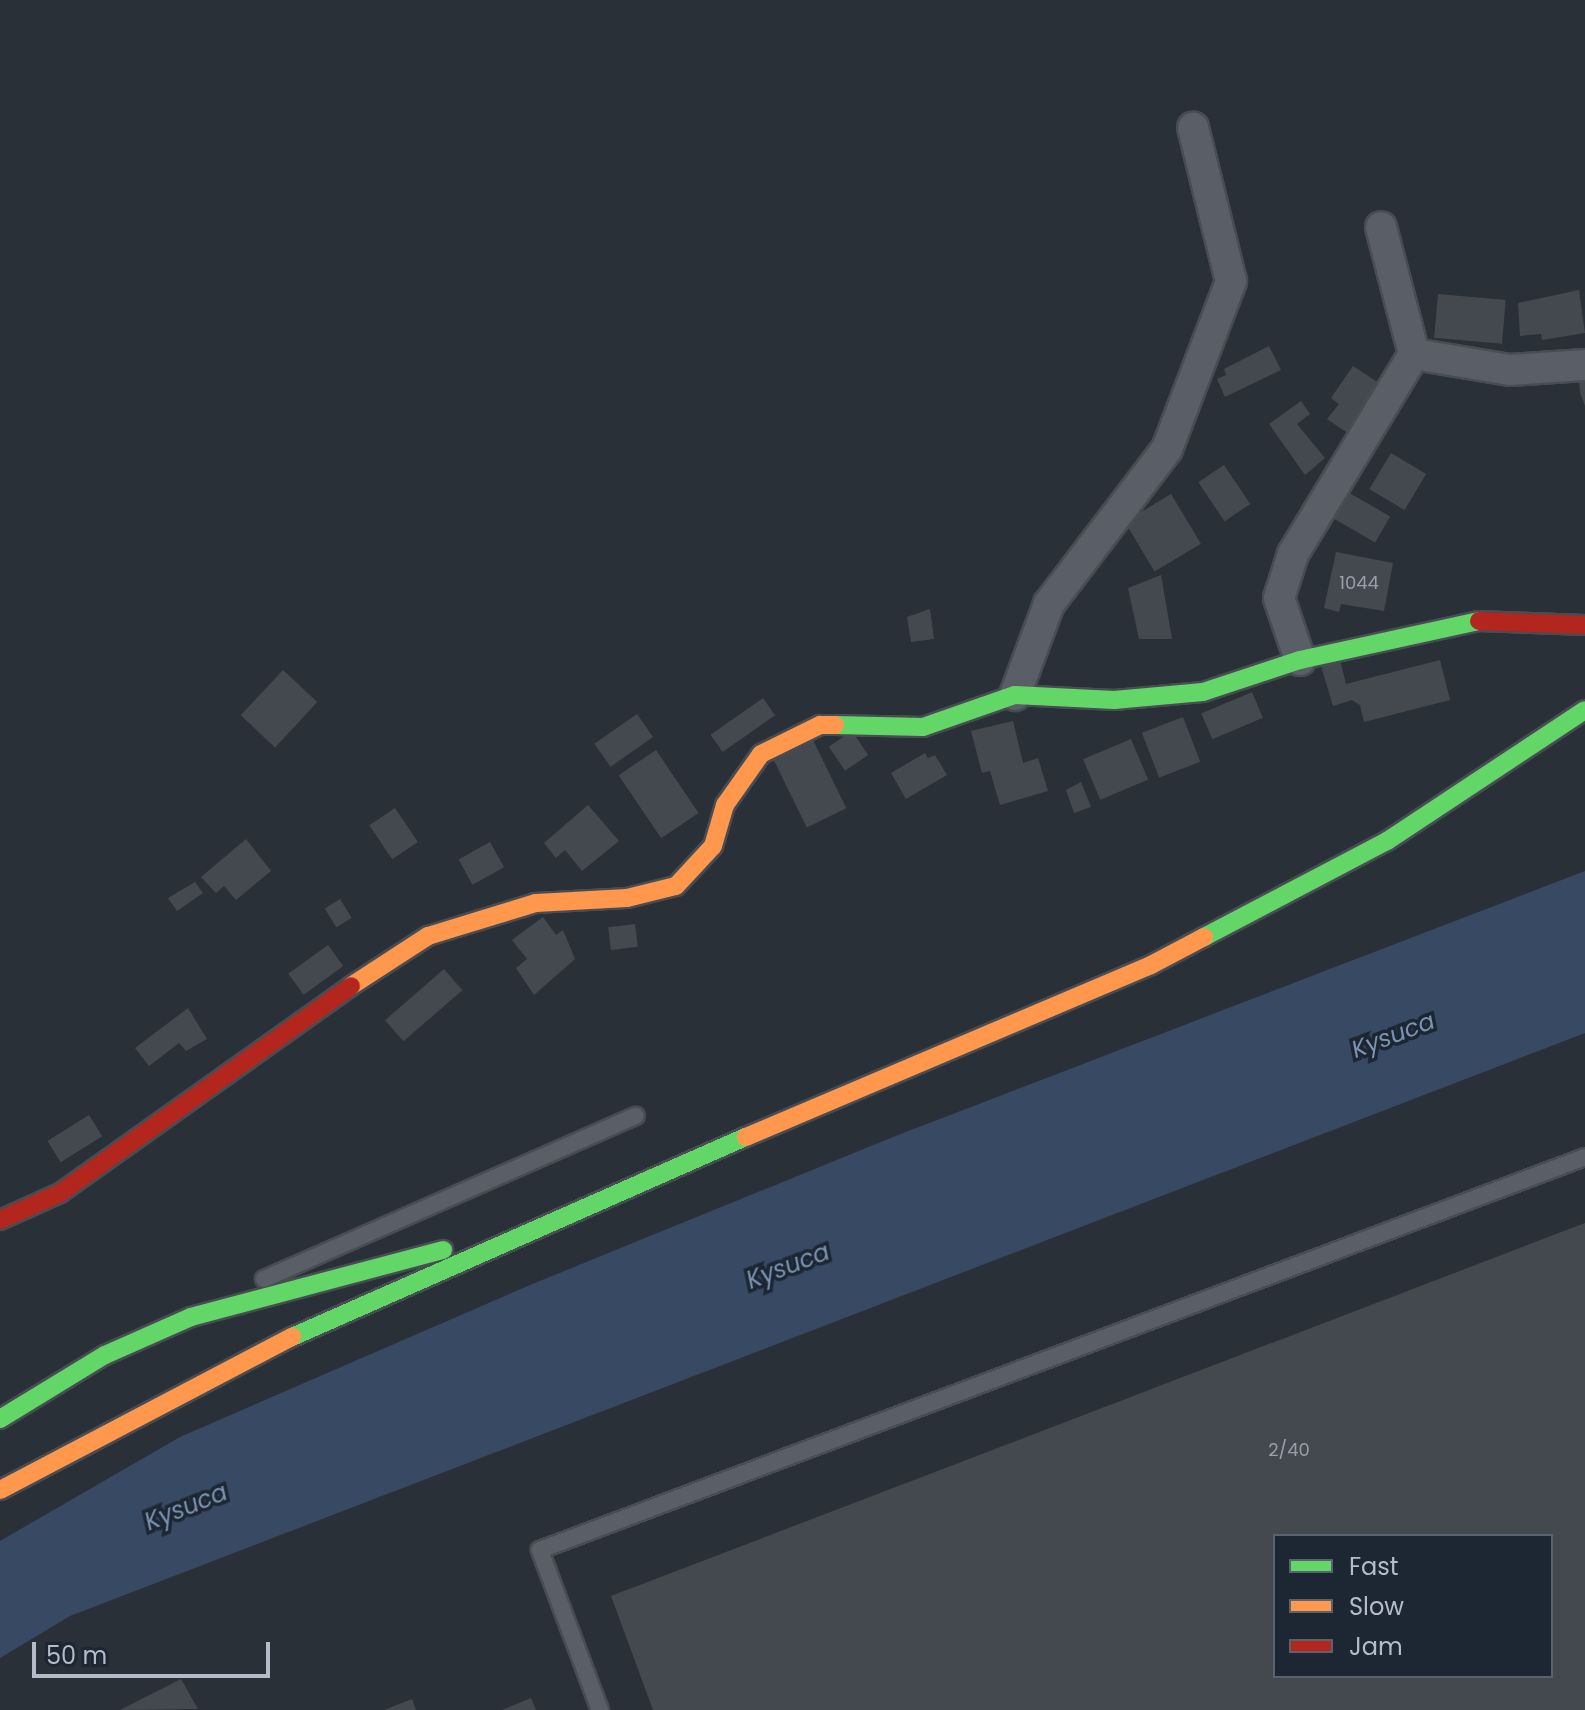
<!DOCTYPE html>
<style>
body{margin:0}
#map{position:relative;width:1585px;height:1710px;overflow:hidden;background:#2a3038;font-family:Poppins,sans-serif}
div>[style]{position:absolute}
.water>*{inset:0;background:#384963}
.building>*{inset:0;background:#444950;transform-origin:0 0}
.roads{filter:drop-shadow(2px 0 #484c53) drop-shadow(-2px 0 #484c53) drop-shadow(0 2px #484c53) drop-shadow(0 -2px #484c53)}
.lane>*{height:16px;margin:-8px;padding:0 8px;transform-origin:8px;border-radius:8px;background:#5a5e66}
.street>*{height:30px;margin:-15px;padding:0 15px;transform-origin:15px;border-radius:15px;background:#5a5e66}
.fast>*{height:18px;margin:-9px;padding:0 9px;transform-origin:9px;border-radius:9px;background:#63d668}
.slow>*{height:18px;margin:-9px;padding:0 9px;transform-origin:9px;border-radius:9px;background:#ff974d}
.jam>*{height:18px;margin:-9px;padding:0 9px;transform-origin:9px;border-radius:9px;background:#b3261e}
span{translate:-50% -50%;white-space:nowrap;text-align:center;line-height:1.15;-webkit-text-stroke:7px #1d2633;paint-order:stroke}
.number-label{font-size:18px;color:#989fab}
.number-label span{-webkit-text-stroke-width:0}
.water-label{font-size:24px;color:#7c92b1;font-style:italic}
.legend{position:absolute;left:1273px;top:1534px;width:280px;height:144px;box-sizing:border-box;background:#1d2633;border:2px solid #59626f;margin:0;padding:10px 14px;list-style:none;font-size:24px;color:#b4bcc9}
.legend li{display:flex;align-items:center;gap:16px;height:40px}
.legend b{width:40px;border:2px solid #59626f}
.scale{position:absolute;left:32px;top:1642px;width:238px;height:36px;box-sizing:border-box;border:4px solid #b4bcc9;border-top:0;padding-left:10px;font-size:24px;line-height:28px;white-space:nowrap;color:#b4bcc9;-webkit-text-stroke:6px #1d2633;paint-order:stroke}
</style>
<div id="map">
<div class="water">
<div style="clip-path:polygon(1585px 871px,1585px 1033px,70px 1616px,0 1658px,0 1541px,180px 1437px,530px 1285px,898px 1135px)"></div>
</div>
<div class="building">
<div style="clip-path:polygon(1579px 290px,1585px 333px,1542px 340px,1541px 334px,1520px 336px,1518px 303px)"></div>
<div style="left:1438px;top:294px;width:68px;height:44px;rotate:5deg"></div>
<div style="clip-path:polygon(1269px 346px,1281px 370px,1225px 397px,1217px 379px,1226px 375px,1224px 369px)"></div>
<div style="clip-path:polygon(1353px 366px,1382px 385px,1349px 434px,1327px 419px,1339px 404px,1331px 398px)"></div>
<div style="clip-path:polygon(1578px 367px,1585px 367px,1585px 406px,1580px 392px)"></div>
<div style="clip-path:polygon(1301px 401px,1310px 414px,1297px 424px,1325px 458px,1305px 475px,1269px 424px)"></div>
<div style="left:1391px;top:453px;width:41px;height:42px;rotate:31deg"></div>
<div style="left:1224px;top:465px;width:47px;height:31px;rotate:56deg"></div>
<div style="left:1346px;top:491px;width:51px;height:30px;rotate:30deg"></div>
<div style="left:1171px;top:494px;width:58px;height:54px;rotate:59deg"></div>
<div style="clip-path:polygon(1336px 552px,1393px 563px,1384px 611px,1341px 604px,1339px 612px,1324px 608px)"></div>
<div style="clip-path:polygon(1161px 575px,1172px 639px,1139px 639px,1128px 588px)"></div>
<div style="clip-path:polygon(930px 609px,934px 639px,911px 642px,907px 617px)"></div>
<div style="clip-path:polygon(1340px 660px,1346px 684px,1440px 660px,1450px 700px,1364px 722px,1360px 705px,1352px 700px,1333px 706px,1321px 666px)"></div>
<div style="left:283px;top:670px;width:47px;height:62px;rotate:43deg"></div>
<div style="left:1252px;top:692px;width:28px;height:55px;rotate:67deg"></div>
<div style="left:763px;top:698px;width:21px;height:64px;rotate:55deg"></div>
<div style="left:637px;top:714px;width:28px;height:52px;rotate:55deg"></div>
<div style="left:1183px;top:717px;width:48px;height:44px;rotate:69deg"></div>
<div style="clip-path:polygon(1013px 721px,1023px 763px,1038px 758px,1048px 791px,1000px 805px,990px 771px,982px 773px,971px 731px)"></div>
<div style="left:852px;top:731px;width:29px;height:28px;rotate:56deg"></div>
<div style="left:1131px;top:739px;width:44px;height:52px;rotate:67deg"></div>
<div style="left:813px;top:740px;width:76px;height:44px;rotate:64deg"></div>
<div style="left:656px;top:750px;width:76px;height:45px;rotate:56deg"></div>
<div style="clip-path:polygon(925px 753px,928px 758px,935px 755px,947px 775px,906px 799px,891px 773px)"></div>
<div style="clip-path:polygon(1081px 782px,1091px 807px,1074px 813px,1066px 790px)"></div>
<div style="clip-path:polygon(588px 805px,619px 841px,582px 871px,565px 850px,556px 858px,544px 843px)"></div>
<div style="left:395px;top:808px;width:41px;height:31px;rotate:56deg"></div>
<div style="clip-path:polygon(246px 839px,271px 871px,236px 900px,224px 886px,216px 893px,201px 877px)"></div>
<div style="left:490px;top:842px;width:29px;height:36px;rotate:61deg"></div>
<div style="clip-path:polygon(195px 882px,203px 893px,177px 911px,168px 898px)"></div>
<div style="left:340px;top:899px;width:22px;height:18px;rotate:58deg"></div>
<div style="clip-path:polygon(543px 917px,556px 935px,563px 930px,575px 959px,534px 995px,516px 968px,527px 959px,512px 940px)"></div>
<div style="left:635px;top:924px;width:23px;height:27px;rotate:83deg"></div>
<div style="left:328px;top:945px;width:26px;height:49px;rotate:54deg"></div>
<div style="left:444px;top:969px;width:28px;height:78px;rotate:49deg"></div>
<div style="clip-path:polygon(188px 1008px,207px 1039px,186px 1051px,179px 1043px,149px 1066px,135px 1048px)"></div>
<div style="left:89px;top:1115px;width:25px;height:49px;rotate:58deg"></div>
<div style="clip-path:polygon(evenodd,1585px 1223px,1585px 1710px,653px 1710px,611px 1596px,1585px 1223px,1275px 1536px,1551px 1536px,1551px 1676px,1275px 1676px,1275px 1536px)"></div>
<div style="clip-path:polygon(181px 1679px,198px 1709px,120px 1710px)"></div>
<div style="clip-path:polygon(531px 1698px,536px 1710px,502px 1710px)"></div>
<div style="clip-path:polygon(412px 1699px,416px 1710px,384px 1710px)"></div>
</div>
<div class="roads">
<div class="lane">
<div style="left:264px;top:1279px;width:406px;rotate:-23.7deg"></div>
<div style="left:600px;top:1710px;width:171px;rotate:-110.6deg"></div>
<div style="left:540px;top:1550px;width:1116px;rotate:-20.61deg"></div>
</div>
<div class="street">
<div style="left:1414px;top:354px;width:97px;rotate:9.5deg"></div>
<div style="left:1510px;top:370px;width:75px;rotate:-3.8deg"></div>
<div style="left:1300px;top:660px;width:65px;rotate:-108.7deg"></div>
<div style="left:1279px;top:598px;width:46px;rotate:-72.3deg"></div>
<div style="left:1293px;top:554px;width:234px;rotate:-58.8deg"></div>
<div style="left:1414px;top:354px;width:131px;rotate:-104.6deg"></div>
<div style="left:1015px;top:695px;width:97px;rotate:-69.5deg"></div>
<div style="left:1049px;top:604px;width:195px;rotate:-52.7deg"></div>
<div style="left:1167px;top:449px;width:180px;rotate:-69.1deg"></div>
<div style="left:1231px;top:281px;width:158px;rotate:-103.9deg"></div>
</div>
<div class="fast">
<div style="left:835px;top:725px;width:88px;rotate:1.3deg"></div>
<div style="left:923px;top:727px;width:97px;rotate:-19.2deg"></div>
<div style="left:1015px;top:695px;width:99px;rotate:2.9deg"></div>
<div style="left:1114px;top:700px;width:89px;rotate:-5.1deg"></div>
<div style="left:1203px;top:692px;width:102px;rotate:-18.3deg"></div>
<div style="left:1300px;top:660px;width:183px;rotate:-12.3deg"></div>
<div style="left:1204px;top:937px;width:207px;rotate:-27.7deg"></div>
<div style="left:1387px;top:841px;width:237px;rotate:-33.5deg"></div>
<div style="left:292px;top:1337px;width:496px;rotate:-23.8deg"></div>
<div style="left:0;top:1419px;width:123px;rotate:-31.4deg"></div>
<div style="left:105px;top:1355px;width:94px;rotate:-23.8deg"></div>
<div style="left:191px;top:1317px;width:261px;rotate:-14.9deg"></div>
</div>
<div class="slow">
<div style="left:351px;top:986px;width:92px;rotate:-33deg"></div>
<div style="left:428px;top:936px;width:113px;rotate:-17deg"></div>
<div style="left:536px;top:903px;width:91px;rotate:-3.1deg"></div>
<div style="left:627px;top:898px;width:50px;rotate:-13.8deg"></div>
<div style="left:676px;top:886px;width:54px;rotate:-47.2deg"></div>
<div style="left:713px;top:846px;width:43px;rotate:-73.7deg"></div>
<div style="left:725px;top:805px;width:62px;rotate:-54.8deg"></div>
<div style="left:761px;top:754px;width:66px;rotate:-26.2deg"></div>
<div style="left:820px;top:725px;width:15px"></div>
<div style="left:746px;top:1137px;width:440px;rotate:-23deg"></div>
<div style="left:1151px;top:965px;width:60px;rotate:-27.8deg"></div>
<div style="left:0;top:1490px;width:330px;rotate:-27.7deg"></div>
</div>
<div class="jam">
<div style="left:1479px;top:621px;width:106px;rotate:2.2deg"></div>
<div style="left:0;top:1220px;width:66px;rotate:-24.2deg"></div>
<div style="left:60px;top:1193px;width:357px;rotate:-35.4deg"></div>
</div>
</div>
<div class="number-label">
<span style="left:1359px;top:583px">1044</span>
<span style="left:1289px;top:1450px">2/40</span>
</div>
<div class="water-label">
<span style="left:1393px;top:1035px;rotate:-21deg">Kysuca</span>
<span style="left:788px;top:1266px;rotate:-21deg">Kysuca</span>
<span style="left:186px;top:1507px;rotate:-22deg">Kysuca</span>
</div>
<ul class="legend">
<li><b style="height:10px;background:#63d668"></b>Fast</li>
<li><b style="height:10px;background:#ff974d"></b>Slow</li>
<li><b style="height:10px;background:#b3261e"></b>Jam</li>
</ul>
<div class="scale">50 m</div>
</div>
